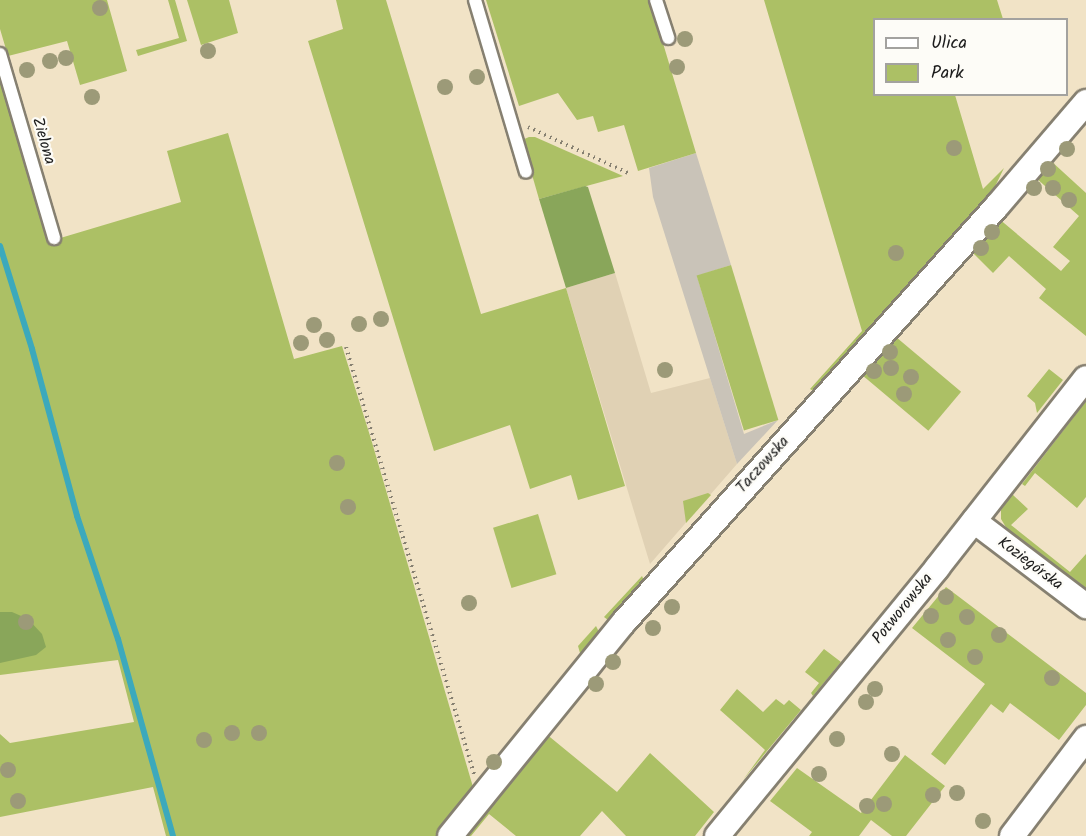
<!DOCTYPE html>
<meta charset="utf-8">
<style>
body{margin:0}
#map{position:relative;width:1086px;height:836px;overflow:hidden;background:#f1e3c6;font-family:Kalam,sans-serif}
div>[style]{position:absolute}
.built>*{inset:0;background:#e0d1b4}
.industrial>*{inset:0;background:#c9c3b8}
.green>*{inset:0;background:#acc065;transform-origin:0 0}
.forest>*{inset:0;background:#89a65a}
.stream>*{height:6px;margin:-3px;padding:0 3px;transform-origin:3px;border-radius:3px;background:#3ca9bc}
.path>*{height:4px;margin-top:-2px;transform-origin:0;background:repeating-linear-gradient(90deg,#868071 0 1.5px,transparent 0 6px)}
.roads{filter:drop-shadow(2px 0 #868071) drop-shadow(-2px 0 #868071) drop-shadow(0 2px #868071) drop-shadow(0 -2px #868071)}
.service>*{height:12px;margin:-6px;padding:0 6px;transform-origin:6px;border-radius:6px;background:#fff}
.minor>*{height:24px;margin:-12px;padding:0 12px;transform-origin:12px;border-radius:12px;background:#fff}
.trees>*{width:16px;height:16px;margin:-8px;border-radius:50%;background:#9c9a78}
span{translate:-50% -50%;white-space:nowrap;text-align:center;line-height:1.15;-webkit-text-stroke:4.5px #fdfcf7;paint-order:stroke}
.street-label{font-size:16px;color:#1c1c1c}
.legend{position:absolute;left:873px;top:18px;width:195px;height:78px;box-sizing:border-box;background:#fdfcf7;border:2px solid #a3a29f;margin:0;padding:8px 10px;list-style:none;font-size:18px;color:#1c1c1c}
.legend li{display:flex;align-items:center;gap:12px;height:30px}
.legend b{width:30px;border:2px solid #a3a29f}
</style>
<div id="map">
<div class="built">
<div style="clip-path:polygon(615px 273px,651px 393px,710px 378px,737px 464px,650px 564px,566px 288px)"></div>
</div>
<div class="industrial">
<div style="clip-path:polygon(696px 153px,731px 265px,697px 276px,744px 434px,778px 420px,737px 464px,653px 197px,649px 168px)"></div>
</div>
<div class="green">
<div style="clip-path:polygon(0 0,107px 0,127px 71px,80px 85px,67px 41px,8px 56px,0 29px)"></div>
<div style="clip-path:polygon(168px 0,175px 0,187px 41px,138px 56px,136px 50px,179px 38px)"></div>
<div style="clip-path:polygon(187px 0,229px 0,238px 33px,201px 45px)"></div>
<div style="clip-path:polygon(336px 0,386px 0,481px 314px,566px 288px,625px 486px,578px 500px,571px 475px,530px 489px,510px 425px,434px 451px,308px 41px,343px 29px)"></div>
<div style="clip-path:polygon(486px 0,650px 0,696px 153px,638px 171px,624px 125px,598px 132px,593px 116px,577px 120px,558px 93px,519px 106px)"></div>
<div style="clip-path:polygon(764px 0,997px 0,1003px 19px,874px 20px,874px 94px,955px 95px,983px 189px,1004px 168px,988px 201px,815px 392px,810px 389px,862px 331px)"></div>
<div style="clip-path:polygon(0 81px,47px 242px,181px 202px,167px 151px,228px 133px,294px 359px,342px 346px,371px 439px,473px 787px,438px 832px,439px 836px,166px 836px,153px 787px,0 817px,0 734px,10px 743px,134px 722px,118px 660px,0 675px)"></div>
<div style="clip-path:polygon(529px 137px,535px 137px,623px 176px,539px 199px,522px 140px)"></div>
<div style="clip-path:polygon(1051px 161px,1086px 193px,1086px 336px,1039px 298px,1046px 289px,1009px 256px,993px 273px,971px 251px,998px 218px,1061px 271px,1070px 261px,1053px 247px,1079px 216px,1036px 178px)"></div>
<div style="left:731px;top:265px;width:162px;height:36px;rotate:73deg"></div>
<div style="left:896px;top:337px;width:85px;height:51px;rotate:40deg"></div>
<div style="clip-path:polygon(1049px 369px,1063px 380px,1037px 413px,1035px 403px,1027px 396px)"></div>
<div style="clip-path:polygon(1086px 401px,1086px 497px,1077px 508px,1035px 473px,1025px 486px,1022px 484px)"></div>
<div style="clip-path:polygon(708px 493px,711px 495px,686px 523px,683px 501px)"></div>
<div style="clip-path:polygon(1012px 494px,1028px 509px,1011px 525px,1070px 572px,1086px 554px,1086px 596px,1004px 533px,1007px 529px,1001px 519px,1001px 510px)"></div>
<div style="left:538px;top:514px;width:63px;height:47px;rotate:73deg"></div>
<div style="clip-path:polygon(642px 576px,646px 585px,610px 622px,608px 620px,604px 617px)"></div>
<div style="clip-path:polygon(946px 587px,1086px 693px,1086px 705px,1059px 740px,1010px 703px,1003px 713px,991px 704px,945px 765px,931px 754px,985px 684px,912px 628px)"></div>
<div style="clip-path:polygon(596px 626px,601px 636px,582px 660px,578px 646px)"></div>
<div style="clip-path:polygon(824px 649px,841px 662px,813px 696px,811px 693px,819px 683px,805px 672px)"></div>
<div style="clip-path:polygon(737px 689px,763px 712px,776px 699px,784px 705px,789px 700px,801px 710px,743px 780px,765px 750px,720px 710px)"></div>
<div style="clip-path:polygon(545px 733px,617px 792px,650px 753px,714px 812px,695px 836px,626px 836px,602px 811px,580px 836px,516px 836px,489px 814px,471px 836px,462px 836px)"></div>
<div style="clip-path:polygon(905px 755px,945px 786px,906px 836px,892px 836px,871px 820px,859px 836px,809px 836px,812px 832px,770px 801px,797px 768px,861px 813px)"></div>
</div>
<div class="forest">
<div style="clip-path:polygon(585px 186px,588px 187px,615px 273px,566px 288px,539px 199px)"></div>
<div style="clip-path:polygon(0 612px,12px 612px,28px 619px,42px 634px,46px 647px,36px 655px,0 663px)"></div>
</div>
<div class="stream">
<div style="left:0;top:246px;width:108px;rotate:72.7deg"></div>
<div style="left:32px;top:349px;width:173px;rotate:74.9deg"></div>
<div style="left:77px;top:516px;width:130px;rotate:71.6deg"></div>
<div style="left:118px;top:639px;width:205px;rotate:74.4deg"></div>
</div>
<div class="path">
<div style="left:528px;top:127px;width:112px;rotate:24.7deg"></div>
<div style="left:346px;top:347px;width:446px;rotate:73.3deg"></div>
</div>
<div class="roads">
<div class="service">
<div style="left:475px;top:0;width:179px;rotate:73.5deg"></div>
<div style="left:656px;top:0;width:40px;rotate:72deg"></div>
<div style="left:0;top:54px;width:192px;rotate:73.6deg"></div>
</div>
<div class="minor">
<div style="left:974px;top:521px;width:141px;rotate:37.2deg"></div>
<div style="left:450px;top:836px;width:276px;rotate:-50.9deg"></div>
<div style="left:624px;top:622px;width:559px;rotate:-48.12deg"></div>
<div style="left:997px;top:206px;width:137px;rotate:-49.4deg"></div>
<div style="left:717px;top:836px;width:347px;rotate:-50.6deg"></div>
<div style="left:937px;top:568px;width:241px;rotate:-51.9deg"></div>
<div style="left:1012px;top:836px;width:123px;rotate:-52.9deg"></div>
</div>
</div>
<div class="trees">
<div style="left:100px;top:8px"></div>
<div style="left:685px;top:39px"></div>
<div style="left:208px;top:51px"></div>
<div style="left:66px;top:58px"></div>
<div style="left:50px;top:61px"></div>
<div style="left:677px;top:67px"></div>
<div style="left:27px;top:70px"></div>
<div style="left:477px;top:77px"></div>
<div style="left:445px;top:87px"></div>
<div style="left:92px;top:97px"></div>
<div style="left:954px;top:148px"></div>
<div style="left:1067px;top:149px"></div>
<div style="left:1048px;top:169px"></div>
<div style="left:1034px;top:188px"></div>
<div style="left:1053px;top:188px"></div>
<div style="left:1069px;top:200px"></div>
<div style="left:992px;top:232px"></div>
<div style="left:981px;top:248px"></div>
<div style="left:896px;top:253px"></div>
<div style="left:381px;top:319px"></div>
<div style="left:359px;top:324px"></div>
<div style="left:314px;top:325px"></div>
<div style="left:327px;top:340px"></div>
<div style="left:301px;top:343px"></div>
<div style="left:890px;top:352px"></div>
<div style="left:891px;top:368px"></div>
<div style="left:665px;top:370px"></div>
<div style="left:874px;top:371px"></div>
<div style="left:911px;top:377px"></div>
<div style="left:904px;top:394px"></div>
<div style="left:337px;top:463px"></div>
<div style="left:348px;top:507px"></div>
<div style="left:946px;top:597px"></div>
<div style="left:469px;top:603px"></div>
<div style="left:672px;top:607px"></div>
<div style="left:931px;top:616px"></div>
<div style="left:967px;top:617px"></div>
<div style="left:26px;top:622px"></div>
<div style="left:653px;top:628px"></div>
<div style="left:999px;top:635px"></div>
<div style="left:948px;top:640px"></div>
<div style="left:975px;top:657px"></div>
<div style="left:613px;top:662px"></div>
<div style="left:1052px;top:678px"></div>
<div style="left:596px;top:684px"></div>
<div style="left:875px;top:689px"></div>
<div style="left:866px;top:702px"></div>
<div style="left:232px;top:733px"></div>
<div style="left:259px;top:733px"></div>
<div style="left:837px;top:739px"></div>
<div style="left:204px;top:740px"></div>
<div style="left:892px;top:754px"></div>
<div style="left:494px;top:762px"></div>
<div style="left:8px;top:770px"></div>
<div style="left:819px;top:774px"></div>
<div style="left:957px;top:793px"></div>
<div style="left:933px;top:795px"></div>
<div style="left:18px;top:801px"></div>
<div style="left:884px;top:804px"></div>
<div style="left:867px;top:806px"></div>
<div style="left:983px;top:821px"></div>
</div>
<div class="street-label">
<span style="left:43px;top:141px;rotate:74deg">Zielona</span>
<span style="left:763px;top:465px;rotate:-48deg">Taczowska</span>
<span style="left:1030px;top:564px;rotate:37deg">Koziegórska</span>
<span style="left:903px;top:609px;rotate:-51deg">Potworowska</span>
</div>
<ul class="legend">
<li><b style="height:8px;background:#fff"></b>Ulica</li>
<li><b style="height:16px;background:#acc065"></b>Park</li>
</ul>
</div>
